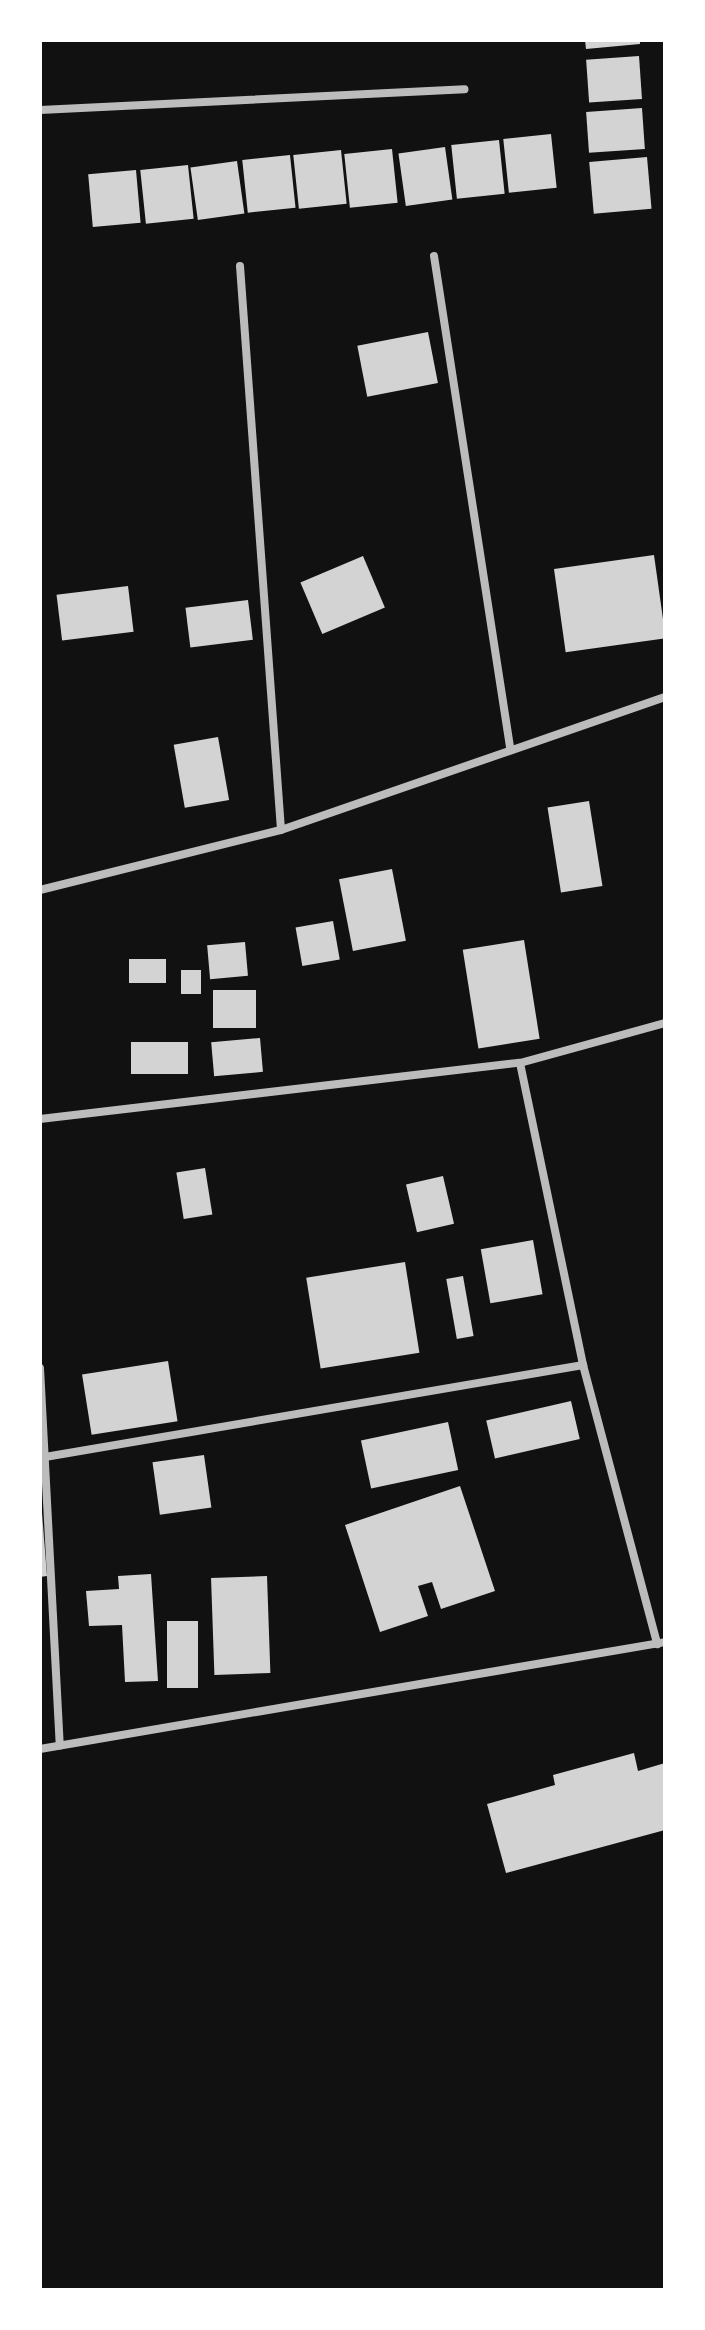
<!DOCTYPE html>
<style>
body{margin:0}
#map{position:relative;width:705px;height:2330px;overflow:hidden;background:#111;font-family:Signika,sans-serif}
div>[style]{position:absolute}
.building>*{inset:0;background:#d3d3d3;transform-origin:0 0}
.minor>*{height:8px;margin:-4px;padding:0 4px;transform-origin:4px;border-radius:4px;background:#bcbcbc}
span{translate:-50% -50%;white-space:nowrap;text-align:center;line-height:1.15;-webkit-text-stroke:8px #fff;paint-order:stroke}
.frame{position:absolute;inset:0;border:42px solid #fff;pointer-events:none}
</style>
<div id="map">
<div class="building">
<div style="clip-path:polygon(585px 40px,640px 40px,640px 44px,586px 49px)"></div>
<div style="left:639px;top:56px;width:43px;height:53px;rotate:86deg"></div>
<div style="left:642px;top:108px;width:41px;height:56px;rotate:86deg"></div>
<div style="left:551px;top:134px;width:54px;height:48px;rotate:84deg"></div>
<div style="left:499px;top:140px;width:54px;height:48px;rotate:84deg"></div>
<div style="left:445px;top:147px;width:53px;height:47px;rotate:82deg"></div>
<div style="left:392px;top:149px;width:54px;height:48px;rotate:84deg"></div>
<div style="left:341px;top:150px;width:54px;height:48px;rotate:84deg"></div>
<div style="left:290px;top:155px;width:53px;height:48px;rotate:84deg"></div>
<div style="left:647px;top:157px;width:52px;height:58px;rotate:85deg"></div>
<div style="left:237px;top:161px;width:53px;height:47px;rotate:82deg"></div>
<div style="left:188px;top:165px;width:54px;height:48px;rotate:84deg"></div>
<div style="left:136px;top:170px;width:53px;height:48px;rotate:85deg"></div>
<div style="left:428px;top:332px;width:52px;height:72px;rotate:79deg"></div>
<div style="left:654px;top:555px;width:84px;height:101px;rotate:82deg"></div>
<div style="left:363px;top:556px;width:56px;height:68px;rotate:67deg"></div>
<div style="left:128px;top:586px;width:46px;height:72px;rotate:83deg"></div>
<div style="left:248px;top:600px;width:40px;height:63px;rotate:83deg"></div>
<div style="left:218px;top:737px;width:64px;height:45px;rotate:80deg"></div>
<div style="left:589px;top:801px;width:86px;height:42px;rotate:81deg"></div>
<div style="left:392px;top:869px;width:73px;height:54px;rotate:79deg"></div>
<div style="left:333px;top:921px;width:39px;height:38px;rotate:80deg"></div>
<div style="left:524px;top:940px;width:100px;height:62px;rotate:81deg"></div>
<div style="left:245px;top:942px;width:34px;height:38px;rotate:85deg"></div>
<div style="left:129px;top:959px;width:37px;height:24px"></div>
<div style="left:181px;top:970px;width:20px;height:24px"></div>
<div style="left:213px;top:990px;width:43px;height:38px"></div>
<div style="left:260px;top:1038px;width:34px;height:49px;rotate:85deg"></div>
<div style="left:131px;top:1042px;width:57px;height:32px"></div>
<div style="left:205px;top:1168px;width:47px;height:29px;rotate:81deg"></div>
<div style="left:443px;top:1176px;width:49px;height:38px;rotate:77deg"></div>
<div style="left:533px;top:1240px;width:55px;height:53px;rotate:80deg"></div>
<div style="left:405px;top:1262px;width:92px;height:100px;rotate:81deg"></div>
<div style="left:463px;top:1276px;width:61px;height:17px;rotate:80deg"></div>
<div style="left:168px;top:1361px;width:61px;height:87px;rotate:81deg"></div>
<div style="left:571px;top:1401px;width:39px;height:87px;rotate:77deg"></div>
<div style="left:448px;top:1422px;width:49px;height:89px;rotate:78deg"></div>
<div style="left:204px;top:1455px;width:53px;height:52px;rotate:82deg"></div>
<div style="clip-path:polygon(460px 1486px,495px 1591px,441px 1609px,432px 1582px,418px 1586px,428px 1616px,380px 1632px,345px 1525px)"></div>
<div style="clip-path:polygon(42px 1513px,47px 1576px,40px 1577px,40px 1514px)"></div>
<div style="clip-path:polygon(151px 1574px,158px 1681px,125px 1682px,122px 1625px,89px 1626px,86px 1591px,119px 1589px,118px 1576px)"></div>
<div style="left:267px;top:1576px;width:97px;height:56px;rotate:88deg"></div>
<div style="left:167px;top:1621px;width:31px;height:67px"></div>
<div style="clip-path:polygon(634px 1753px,638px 1771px,665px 1763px,665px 1830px,506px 1873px,487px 1804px,555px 1785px,553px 1775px)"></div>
</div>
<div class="minor">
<div style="left:40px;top:110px;width:425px;rotate:-2.8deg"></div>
<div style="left:434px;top:256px;width:498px;rotate:81.2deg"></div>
<div style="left:240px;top:266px;width:565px;rotate:85.84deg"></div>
<div style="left:40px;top:890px;width:248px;rotate:-14deg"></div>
<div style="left:281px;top:830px;width:406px;rotate:-19.1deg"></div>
<div style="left:520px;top:1063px;width:309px;rotate:78.2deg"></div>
<div style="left:583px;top:1365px;width:289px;rotate:75.1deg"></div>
<div style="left:40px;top:1119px;width:483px;rotate:-6.7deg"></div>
<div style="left:520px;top:1063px;width:150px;rotate:-15.4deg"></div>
<div style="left:40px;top:1368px;width:378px;rotate:87deg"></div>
<div style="left:45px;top:1457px;width:546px;rotate:-9.7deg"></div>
<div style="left:40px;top:1749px;width:634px;rotate:-9.71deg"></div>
</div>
<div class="frame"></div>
</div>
